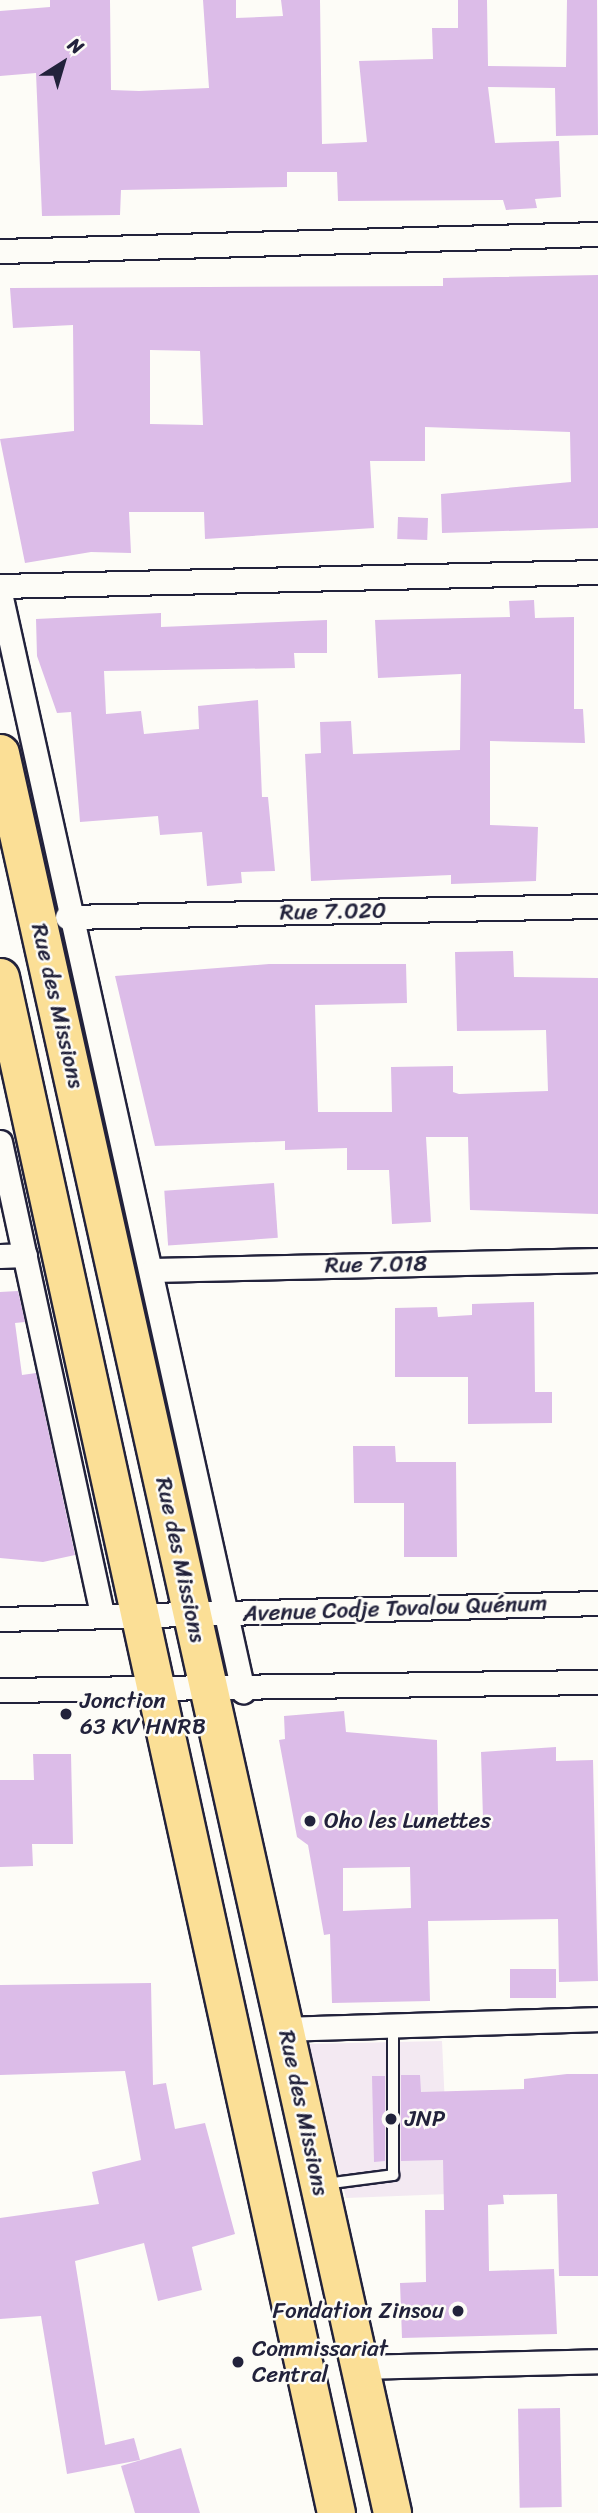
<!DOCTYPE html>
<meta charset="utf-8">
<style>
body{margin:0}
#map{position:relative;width:598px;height:2513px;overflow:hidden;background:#fdfcf7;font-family:Sriracha,sans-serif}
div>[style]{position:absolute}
.built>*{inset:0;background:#f3e9f2}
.building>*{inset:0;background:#dcbce8;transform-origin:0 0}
.roads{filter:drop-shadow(2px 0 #22223b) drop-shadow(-2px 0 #22223b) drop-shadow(0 2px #22223b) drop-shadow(0 -2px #22223b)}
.service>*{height:10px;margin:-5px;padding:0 5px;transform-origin:5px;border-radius:5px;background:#fdfcf7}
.minor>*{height:23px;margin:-11.5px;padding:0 11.5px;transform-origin:11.5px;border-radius:11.5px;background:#fdfcf7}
.trunk>*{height:37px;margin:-18.5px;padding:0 18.5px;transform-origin:18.5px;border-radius:18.5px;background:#fbdf96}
.dots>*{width:19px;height:19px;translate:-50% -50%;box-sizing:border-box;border:4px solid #fdfcf7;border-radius:50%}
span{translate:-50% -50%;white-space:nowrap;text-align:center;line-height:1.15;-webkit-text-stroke:5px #fdfcf7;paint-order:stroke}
.street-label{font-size:23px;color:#22223b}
.poi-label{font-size:23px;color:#22223b}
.left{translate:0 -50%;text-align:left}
.right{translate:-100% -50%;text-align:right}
.north{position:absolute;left:28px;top:28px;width:70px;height:70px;-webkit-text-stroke:5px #fdfcf7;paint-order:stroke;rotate:37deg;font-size:19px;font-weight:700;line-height:28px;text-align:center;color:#22223b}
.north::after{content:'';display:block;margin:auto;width:24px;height:32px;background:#22223b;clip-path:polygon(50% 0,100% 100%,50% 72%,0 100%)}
</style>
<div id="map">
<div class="built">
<div style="clip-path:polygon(442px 2041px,449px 2194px,346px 2198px,305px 2044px)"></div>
</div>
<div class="building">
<div style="clip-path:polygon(50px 0,110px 0,111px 90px,139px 91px,209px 88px,203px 0,236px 0,236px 18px,283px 16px,281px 0,320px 0,322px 144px,367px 142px,359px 61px,433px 59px,432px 28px,458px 28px,458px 0,487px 0,488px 66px,566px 67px,567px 0,597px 0,598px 135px,556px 136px,555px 88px,488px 87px,495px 143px,559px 141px,561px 197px,535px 199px,537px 208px,506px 210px,503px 200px,338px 201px,337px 172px,287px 172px,287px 187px,121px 190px,120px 215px,42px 216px,36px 73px,0 76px,0 11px,50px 7px)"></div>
<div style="clip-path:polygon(evenodd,598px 275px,598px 528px,442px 533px,441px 494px,571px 482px,570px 432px,425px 427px,425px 461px,370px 461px,374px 528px,205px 539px,204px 512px,129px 512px,131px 553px,91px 552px,25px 563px,0 439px,74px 431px,73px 325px,13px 328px,10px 288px,443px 286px,443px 278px,598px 275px,150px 350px,200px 351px,203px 425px,150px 424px,150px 350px)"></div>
<div style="left:398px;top:517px;width:30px;height:22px;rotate:2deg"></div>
<div style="clip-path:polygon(534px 600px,535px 618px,574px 617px,574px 709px,583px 709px,585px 743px,490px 741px,490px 825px,538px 827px,536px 881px,451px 884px,451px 875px,311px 881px,305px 754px,321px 753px,320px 722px,351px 721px,353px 754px,460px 750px,461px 674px,378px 678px,375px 620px,510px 617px,509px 601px)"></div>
<div style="clip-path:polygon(161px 613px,161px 627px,327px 620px,327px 653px,294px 653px,295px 668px,104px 671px,106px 714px,141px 711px,144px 734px,199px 729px,198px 706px,258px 700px,262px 797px,268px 797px,275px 871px,241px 872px,242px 883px,207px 886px,202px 832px,160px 835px,158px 816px,80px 822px,71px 712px,57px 713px,37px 656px,36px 619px)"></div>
<div style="clip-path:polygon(513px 951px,514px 977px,598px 978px,598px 1214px,470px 1210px,468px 1137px,426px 1137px,431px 1222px,392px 1224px,389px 1170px,347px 1170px,347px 1148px,285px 1150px,285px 1141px,155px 1146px,115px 976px,269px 964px,406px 964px,407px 1003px,315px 1005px,318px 1112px,392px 1112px,391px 1067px,453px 1066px,453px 1092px,459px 1094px,548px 1091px,546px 1030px,457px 1031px,455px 952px)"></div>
<div style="left:274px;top:1183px;width:55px;height:110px;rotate:86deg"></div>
<div style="clip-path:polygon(18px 1291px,25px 1322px,15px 1323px,22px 1375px,36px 1373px,75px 1555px,43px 1562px,0 1558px,0 1292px)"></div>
<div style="clip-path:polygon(534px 1302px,535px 1392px,552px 1392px,552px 1423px,468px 1424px,468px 1377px,395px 1377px,395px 1308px,437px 1307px,438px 1317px,472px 1315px,472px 1304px)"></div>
<div style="clip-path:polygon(353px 1446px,395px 1446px,396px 1462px,456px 1462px,457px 1557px,404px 1557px,404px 1503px,354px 1503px)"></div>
<div style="clip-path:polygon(evenodd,344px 1711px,346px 1732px,437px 1740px,438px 1817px,483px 1818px,481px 1752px,556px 1747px,556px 1761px,593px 1760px,598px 1981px,559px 1982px,558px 1919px,428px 1921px,430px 2001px,332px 2003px,330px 1934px,324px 1935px,308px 1845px,297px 1837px,279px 1740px,285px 1739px,284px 1716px,344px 1711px,410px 1867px,411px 1908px,343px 1911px,343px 1868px,410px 1867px)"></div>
<div style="clip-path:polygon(33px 1754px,71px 1754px,73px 1844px,32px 1844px,33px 1866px,0 1867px,0 1780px,34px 1780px)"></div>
<div style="left:510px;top:1969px;width:46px;height:29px"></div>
<div style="clip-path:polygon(151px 1983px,153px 2085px,166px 2083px,175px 2129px,205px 2123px,235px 2234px,192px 2247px,202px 2290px,158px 2301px,144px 2243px,75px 2261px,105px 2445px,134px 2438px,140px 2460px,67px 2474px,41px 2316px,0 2319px,0 2218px,99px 2204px,92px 2172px,141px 2160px,125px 2071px,0 2075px,0 1985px)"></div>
<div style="clip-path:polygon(567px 2074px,598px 2074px,598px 2276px,559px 2276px,557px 2194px,503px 2195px,504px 2204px,488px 2205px,489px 2271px,554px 2269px,557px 2334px,402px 2338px,400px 2283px,426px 2282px,425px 2210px,444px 2210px,443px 2160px,401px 2161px,401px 2075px,420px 2075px,421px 2092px,524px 2089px,524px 2079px)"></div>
<div style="clip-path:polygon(372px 2076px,385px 2076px,385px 2161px,374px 2162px)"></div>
<div style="left:560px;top:2408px;width:99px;height:42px;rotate:89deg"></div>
<div style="clip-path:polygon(181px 2448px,200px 2513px,135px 2513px,121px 2466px)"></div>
</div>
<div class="roads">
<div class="service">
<div style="left:325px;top:2184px;width:69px;rotate:-7.5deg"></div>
<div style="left:393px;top:2175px;width:149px;rotate:-90deg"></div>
</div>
<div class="minor">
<div style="left:0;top:251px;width:598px;rotate:-1.63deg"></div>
<div style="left:0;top:586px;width:598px;rotate:-1.34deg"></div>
<div style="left:0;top:593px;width:1125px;rotate:77.52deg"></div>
<div style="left:67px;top:917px;width:531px;rotate:-1.19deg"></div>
<div style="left:0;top:1142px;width:482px;rotate:77.8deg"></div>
<div style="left:0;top:1256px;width:25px;rotate:-2deg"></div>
<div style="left:153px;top:1270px;width:445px;rotate:-1.3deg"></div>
<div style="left:0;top:1619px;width:598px;rotate:-1.53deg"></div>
<div style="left:0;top:1690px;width:598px;rotate:-0.77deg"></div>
<div style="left:285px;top:2029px;width:313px;rotate:-1.8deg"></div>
<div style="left:359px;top:2367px;width:239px;rotate:-1.4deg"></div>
</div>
<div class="trunk">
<div style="left:0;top:753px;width:1803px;rotate:77.44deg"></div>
<div style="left:0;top:977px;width:1572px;rotate:77.66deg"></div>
</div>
</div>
<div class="dots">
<div style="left:66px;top:1714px;background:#22223b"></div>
<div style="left:310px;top:1821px;background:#22223b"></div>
<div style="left:391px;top:2119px;background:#22223b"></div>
<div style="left:458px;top:2311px;background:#22223b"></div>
<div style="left:238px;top:2362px;background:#22223b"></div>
</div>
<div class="street-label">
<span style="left:333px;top:912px;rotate:-1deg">Rue 7.020</span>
<span style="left:57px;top:1006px;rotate:77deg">Rue des Missions</span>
<span style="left:376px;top:1265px;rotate:-1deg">Rue 7.018</span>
<span style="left:180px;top:1560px;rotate:78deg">Rue des Missions</span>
<span style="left:395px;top:1609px;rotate:-2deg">Avenue Codje Tovalou Quénum</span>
<span style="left:303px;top:2113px;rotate:78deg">Rue des Missions</span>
</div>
<div class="poi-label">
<span class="left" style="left:80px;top:1714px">Jonction<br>63 KV HNRB</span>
<span class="left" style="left:324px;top:1821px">Oho les Lunettes</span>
<span class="left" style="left:405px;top:2119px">JNP</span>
<span class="right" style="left:444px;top:2311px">Fondation Zinsou</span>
<span class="left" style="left:252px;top:2362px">Commissariat<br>Central</span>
</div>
<div class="north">N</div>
</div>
